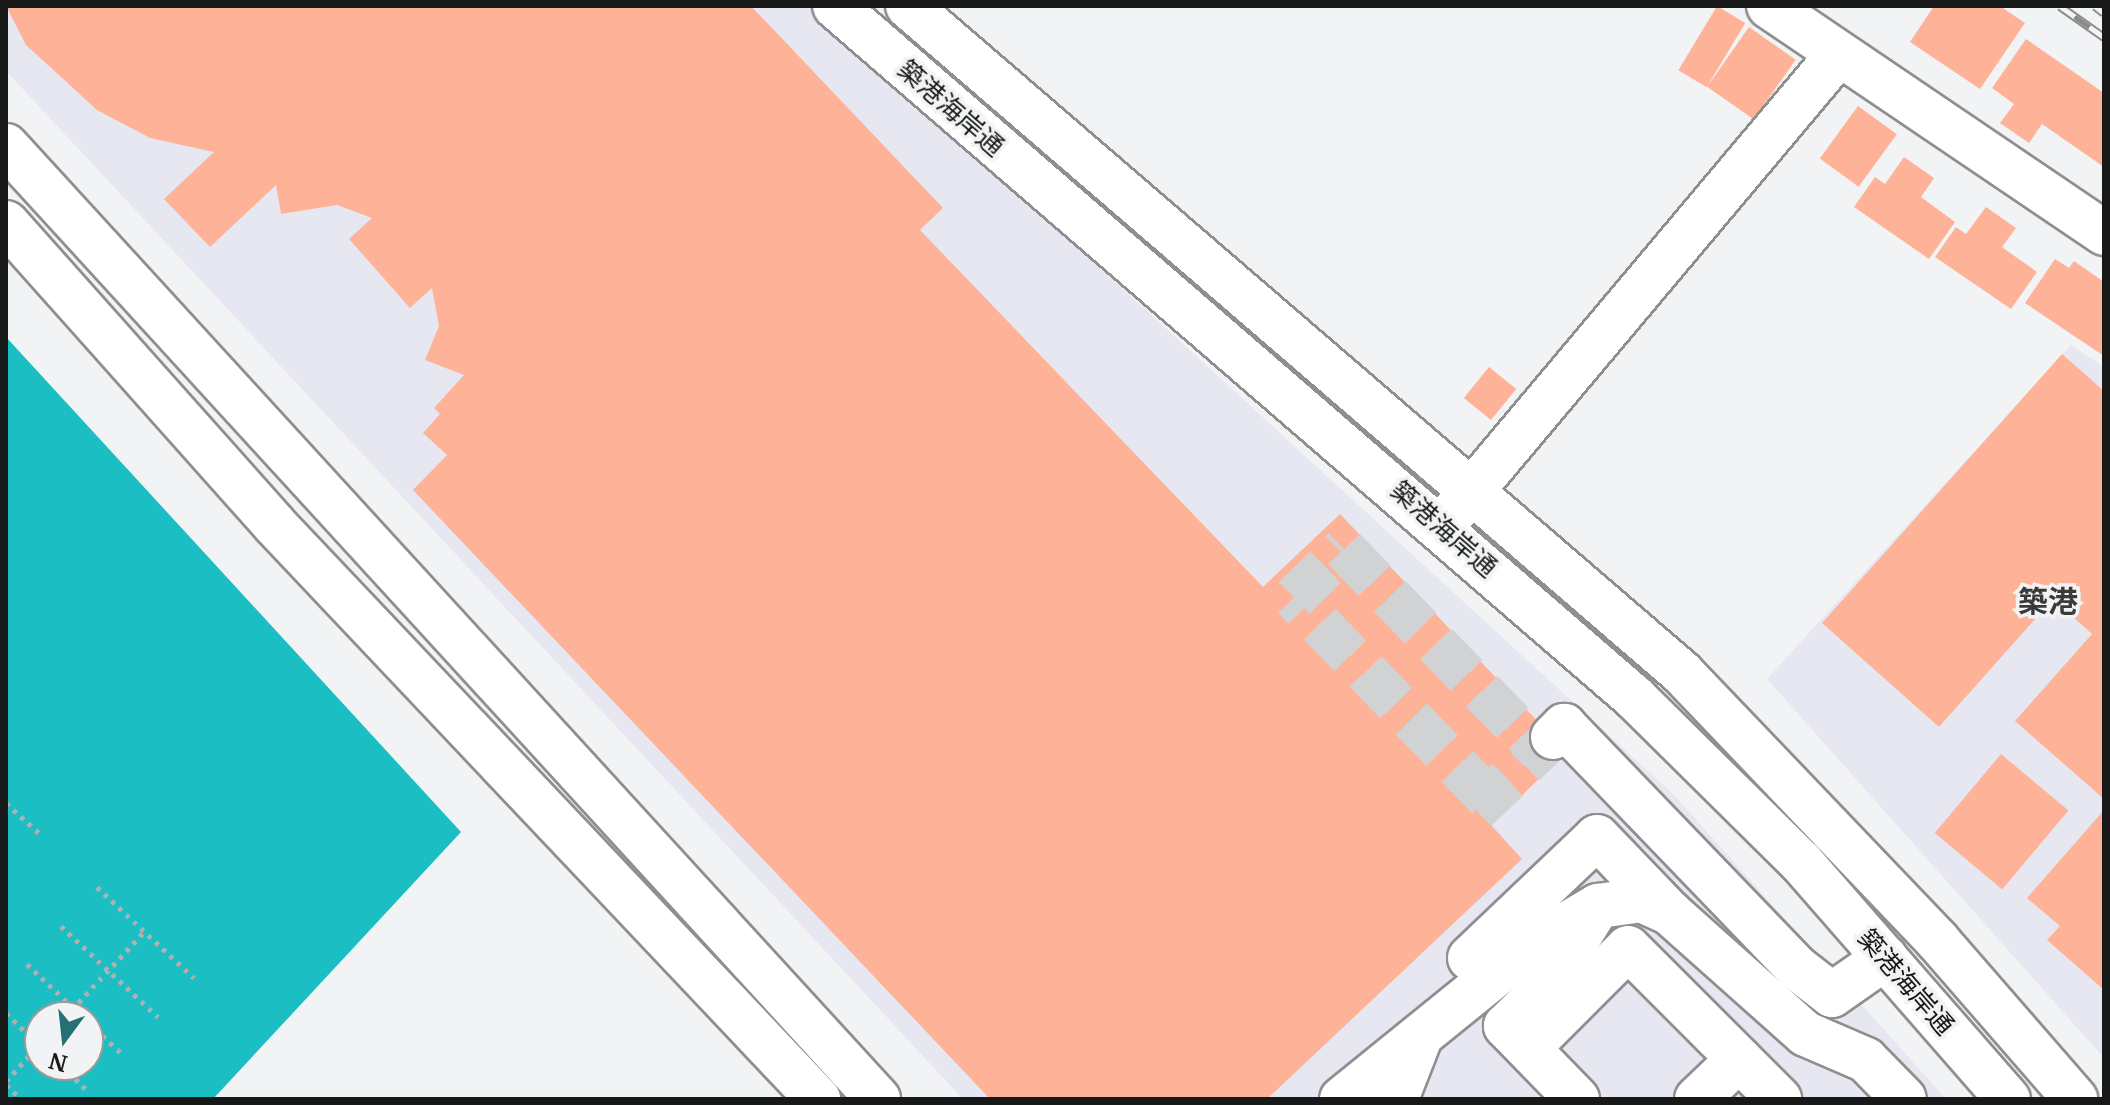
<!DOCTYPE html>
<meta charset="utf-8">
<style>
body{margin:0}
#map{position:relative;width:2110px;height:1105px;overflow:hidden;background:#f2f3f4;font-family:Merriweather,"Noto Sans JP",serif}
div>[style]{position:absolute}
.built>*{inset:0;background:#e6e7f0}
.water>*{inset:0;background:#1bbec3}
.building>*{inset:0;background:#feb398;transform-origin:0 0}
.minor-tunnel>*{height:44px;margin-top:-22px;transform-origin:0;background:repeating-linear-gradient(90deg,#d1d2d3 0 44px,transparent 0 66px)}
.path>*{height:5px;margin-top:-2.5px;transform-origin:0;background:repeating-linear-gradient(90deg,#afb0b1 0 4px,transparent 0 10px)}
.roads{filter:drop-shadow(2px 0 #8f8f90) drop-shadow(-2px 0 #8f8f90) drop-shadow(0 2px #8f8f90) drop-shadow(0 -2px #8f8f90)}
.minor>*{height:44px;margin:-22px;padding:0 22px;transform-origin:22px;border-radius:22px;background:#fff}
.rail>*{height:9px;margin-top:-4.5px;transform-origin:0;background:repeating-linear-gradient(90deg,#f2f3f4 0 18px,#8a8b8c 0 36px);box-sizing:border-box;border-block:2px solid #8a8b8c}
span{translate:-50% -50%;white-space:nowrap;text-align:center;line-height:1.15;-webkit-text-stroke:7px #f2f3f4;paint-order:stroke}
.street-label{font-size:26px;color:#171818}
.quarter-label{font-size:30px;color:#3a3a3b;font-weight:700}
.frame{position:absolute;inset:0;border:8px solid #171818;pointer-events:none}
.north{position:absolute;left:24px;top:1001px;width:80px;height:80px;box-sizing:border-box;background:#f2f3f4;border:2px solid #9a9b9c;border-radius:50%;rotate:195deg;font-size:22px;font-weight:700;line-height:32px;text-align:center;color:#171818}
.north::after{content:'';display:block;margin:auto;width:28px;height:36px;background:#257074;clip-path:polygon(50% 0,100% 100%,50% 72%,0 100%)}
</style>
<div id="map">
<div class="built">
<div style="clip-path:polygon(6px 6px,815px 6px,1674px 795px,1946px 1099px,963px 1099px,6px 71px)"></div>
<div style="clip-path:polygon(2071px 345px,2104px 367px,2104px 1058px,1767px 679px)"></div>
</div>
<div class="water">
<div style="clip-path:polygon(evenodd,6px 337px,461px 832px,213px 1099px,6px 1099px,6px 337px,40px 1017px,88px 1017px,88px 1065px,40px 1065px,40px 1017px)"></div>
</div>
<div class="building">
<div style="clip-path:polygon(6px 6px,751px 6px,943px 208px,920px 230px,1263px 587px,1340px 514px,1567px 752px,1491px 825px,1522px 859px,1267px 1099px,990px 1099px,413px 490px,447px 455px,423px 433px,440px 414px,434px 408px,464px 375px,425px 360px,439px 326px,432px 288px,410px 308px,349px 239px,372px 218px,337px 205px,281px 214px,276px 185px,210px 247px,164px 199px,214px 152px,150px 138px,97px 110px,26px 45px)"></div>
<div style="left:1717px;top:6px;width:33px;height:75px;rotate:31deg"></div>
<div style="clip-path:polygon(1934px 6px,2000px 6px,2025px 23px,1980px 89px,1910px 42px)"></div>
<div style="left:1749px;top:27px;width:57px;height:73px;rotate:35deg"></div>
<div style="clip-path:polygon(2026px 39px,2104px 93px,2104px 167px,2042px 124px,2029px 143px,2000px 123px,2014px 104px,1992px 88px)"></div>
<div style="left:1858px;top:106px;width:48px;height:65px;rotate:36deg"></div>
<div style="clip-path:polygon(1904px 157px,1934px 178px,1921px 197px,1955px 222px,1929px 259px,1854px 207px,1875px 177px,1885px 184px)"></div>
<div style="clip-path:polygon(1986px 207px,2016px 228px,2002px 247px,2037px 272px,2011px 309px,1935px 257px,1956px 227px,1966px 234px)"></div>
<div style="clip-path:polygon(2055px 259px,2069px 268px,2074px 261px,2104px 282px,2104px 356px,2025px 303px)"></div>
<div style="clip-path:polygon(2062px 354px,2104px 391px,2104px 799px,2015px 721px,2092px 634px,2053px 599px,1939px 727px,1822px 623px)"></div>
<div style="left:1489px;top:367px;width:35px;height:40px;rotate:39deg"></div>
<div style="left:2001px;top:754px;width:88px;height:103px;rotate:40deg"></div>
<div style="clip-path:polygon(2104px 810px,2104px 990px,2047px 940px,2060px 926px,2027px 898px)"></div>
</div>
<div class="minor-tunnel">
<div style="left:1488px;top:798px;width:279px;rotate:-134.1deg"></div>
<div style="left:1294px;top:598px;width:70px;rotate:-44.4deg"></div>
<div style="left:1344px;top:549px;width:280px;rotate:45.9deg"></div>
<div style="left:1476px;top:810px;width:106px;rotate:-43.5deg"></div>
</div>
<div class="path">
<div style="left:6px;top:803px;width:47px;rotate:42.4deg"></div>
<div style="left:97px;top:887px;width:133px;rotate:43.2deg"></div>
<div style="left:61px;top:926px;width:133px;rotate:43.2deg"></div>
<div style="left:27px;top:964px;width:77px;rotate:43.4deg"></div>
<div style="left:6px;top:1013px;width:46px;rotate:44.1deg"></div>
<div style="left:65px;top:1017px;width:116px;rotate:-47.1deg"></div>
<div style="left:88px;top:1022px;width:48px;rotate:43.3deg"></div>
<div style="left:61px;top:1065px;width:39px;rotate:44deg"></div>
<div style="left:6px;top:1081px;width:50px;rotate:-47.4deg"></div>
<div style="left:6px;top:1085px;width:21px;rotate:43deg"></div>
</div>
<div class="roads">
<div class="minor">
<div style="left:835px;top:6px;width:1058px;rotate:40.86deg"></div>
<div style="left:1635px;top:698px;width:233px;rotate:44.7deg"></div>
<div style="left:1801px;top:862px;width:315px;rotate:48.9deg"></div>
<div style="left:908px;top:6px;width:1022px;rotate:40.75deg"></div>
<div style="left:1682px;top:673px;width:369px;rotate:46.3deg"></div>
<div style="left:1937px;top:940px;width:211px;rotate:49deg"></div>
<div style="left:1769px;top:6px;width:405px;rotate:34.1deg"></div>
<div style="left:6px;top:146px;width:1292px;rotate:47.54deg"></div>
<div style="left:6px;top:223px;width:403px;rotate:48.3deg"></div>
<div style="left:274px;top:524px;width:792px;rotate:46.59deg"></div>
<div style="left:1454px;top:512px;width:597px;rotate:-49.96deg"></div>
<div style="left:1553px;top:737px;width:16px;rotate:-45deg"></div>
<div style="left:1564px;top:726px;width:336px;rotate:46.1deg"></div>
<div style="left:1797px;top:968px;width:44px;rotate:37.6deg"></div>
<div style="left:1832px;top:995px;width:65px;rotate:-34.9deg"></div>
<div style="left:1470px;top:958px;width:175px;rotate:-43.6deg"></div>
<div style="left:1597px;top:837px;width:105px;rotate:46.2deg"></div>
<div style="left:1528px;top:1048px;width:141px;rotate:-45deg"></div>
<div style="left:1628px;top:948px;width:214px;rotate:45deg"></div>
<div style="left:1342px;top:1099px;width:245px;rotate:-39deg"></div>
<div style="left:1532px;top:945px;width:77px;rotate:-30.6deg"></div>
<div style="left:1598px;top:906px;width:43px;rotate:-7.9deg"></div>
<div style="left:1641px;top:900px;width:32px;rotate:24deg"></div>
<div style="left:1670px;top:913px;width:182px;rotate:41.7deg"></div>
<div style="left:1806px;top:1034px;width:65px;rotate:23.4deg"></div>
<div style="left:1866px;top:1060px;width:54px;rotate:45.7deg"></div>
<div style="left:1396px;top:1099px;width:63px;rotate:-68.7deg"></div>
<div style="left:1577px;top:1099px;width:102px;rotate:-134.2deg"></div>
<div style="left:1506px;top:1026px;width:62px;rotate:-44.3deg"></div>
<div style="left:1550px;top:983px;width:85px;rotate:-58deg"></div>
<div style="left:1697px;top:1099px;width:58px;rotate:-43.6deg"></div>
</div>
</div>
<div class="rail">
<div style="left:2060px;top:6px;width:54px;rotate:35.2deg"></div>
<div style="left:2095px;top:6px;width:11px;rotate:38deg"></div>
</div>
<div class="street-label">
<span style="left:951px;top:108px;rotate:41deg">築港海岸通</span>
<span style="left:1444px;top:529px;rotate:41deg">築港海岸通</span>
<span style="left:1906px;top:982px;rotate:49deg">築港海岸通</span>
</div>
<div class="quarter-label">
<span style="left:2048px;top:601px">築港</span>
</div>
<div class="frame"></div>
<div class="north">N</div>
</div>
